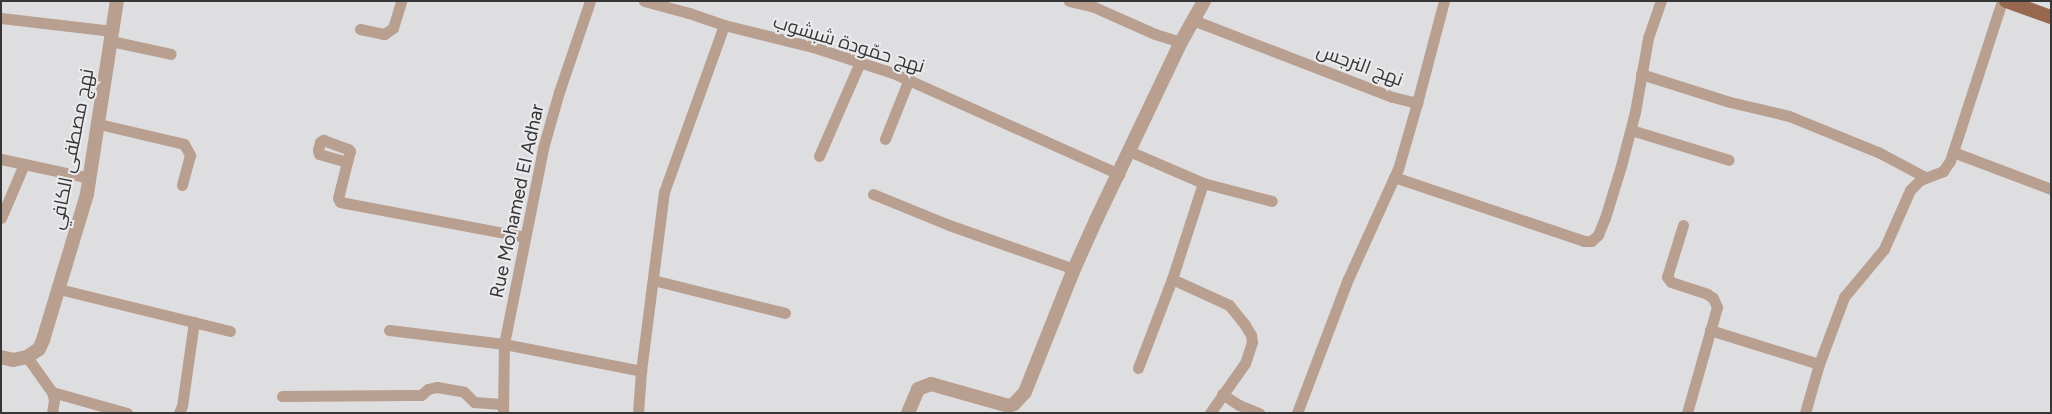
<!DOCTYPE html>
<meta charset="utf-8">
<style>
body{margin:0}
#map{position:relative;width:2052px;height:414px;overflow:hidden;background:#dedee1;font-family:Figtree,Cairo,sans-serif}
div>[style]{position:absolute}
.minor>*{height:11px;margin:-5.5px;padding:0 5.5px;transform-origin:5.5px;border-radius:5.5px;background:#b99f8f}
.tertiary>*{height:14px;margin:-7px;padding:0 7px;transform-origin:7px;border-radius:7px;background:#b99f8f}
.primary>*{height:14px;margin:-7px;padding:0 7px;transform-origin:7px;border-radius:7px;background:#97684d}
span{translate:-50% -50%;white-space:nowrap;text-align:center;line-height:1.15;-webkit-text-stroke:4px #ebebee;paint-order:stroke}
.street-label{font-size:19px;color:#363637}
.frame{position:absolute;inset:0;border:2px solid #363637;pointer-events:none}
</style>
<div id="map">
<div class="minor">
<div style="left:644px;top:1px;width:47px;rotate:14.9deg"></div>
<div style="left:689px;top:13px;width:37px;rotate:19deg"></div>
<div style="left:724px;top:25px;width:92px;rotate:13.9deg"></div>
<div style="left:813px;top:47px;width:84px;rotate:18deg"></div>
<div style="left:893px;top:73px;width:248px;rotate:24.1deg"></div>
<div style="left:1069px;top:1px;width:26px;rotate:13deg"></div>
<div style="left:1094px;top:7px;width:67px;rotate:23.9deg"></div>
<div style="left:1155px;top:34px;width:27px;rotate:17deg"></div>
<div style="left:1px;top:18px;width:112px;rotate:6.7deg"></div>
<div style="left:1193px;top:20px;width:214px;rotate:21.1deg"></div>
<div style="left:1393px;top:97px;width:25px;rotate:14deg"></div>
<div style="left:1417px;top:103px;width:106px;rotate:-75.2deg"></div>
<div style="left:360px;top:29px;width:25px;rotate:12deg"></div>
<div style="left:384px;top:34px;width:11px;rotate:-34deg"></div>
<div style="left:393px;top:28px;width:28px;rotate:-73deg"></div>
<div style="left:111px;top:41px;width:61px;rotate:12.2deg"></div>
<div style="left:1641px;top:74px;width:93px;rotate:17.5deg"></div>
<div style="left:1730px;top:102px;width:61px;rotate:13.3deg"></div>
<div style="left:1789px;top:116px;width:98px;rotate:22.1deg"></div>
<div style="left:1880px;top:153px;width:51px;rotate:28.1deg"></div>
<div style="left:99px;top:124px;width:87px;rotate:13.2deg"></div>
<div style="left:184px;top:144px;width:13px;rotate:61deg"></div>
<div style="left:190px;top:155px;width:31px;rotate:105deg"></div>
<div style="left:1631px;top:130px;width:102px;rotate:17deg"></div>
<div style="left:885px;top:139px;width:65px;rotate:-68.2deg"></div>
<div style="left:323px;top:140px;width:27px;rotate:20deg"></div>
<div style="left:348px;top:149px;width:3px;rotate:45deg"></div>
<div style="left:350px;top:151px;width:11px;rotate:105deg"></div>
<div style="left:347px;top:162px;width:29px;rotate:-164deg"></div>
<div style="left:319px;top:154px;width:4px;rotate:-104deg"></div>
<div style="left:318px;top:150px;width:8px;rotate:-76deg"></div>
<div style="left:320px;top:142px;width:4px;rotate:-34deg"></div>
<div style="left:1129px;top:151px;width:81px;rotate:23.4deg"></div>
<div style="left:1203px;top:183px;width:71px;rotate:14.6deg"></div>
<div style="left:1953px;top:152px;width:105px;rotate:20.7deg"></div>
<div style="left:819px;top:156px;width:103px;rotate:-66.4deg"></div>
<div style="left:1px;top:159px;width:91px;rotate:12.1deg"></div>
<div style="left:347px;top:162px;width:37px;rotate:104deg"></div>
<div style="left:338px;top:198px;width:4px;rotate:63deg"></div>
<div style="left:340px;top:202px;width:188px;rotate:10.7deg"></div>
<div style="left:1394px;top:177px;width:200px;rotate:18.6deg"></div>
<div style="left:1584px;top:241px;width:7px"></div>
<div style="left:1591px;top:241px;width:9px;rotate:-41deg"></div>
<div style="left:1598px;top:235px;width:18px;rotate:-68deg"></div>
<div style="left:1605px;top:218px;width:54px;rotate:-72.9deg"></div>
<div style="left:1621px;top:166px;width:56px;rotate:-75.5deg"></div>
<div style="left:1635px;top:112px;width:75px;rotate:-80deg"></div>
<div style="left:1648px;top:38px;width:39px;rotate:-71deg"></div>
<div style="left:873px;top:194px;width:82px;rotate:22.2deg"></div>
<div style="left:949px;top:225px;width:133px;rotate:19.4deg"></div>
<div style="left:1px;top:218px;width:59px;rotate:-66.9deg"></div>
<div style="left:1683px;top:225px;width:54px;rotate:107.1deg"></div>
<div style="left:1667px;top:277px;width:6px;rotate:51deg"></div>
<div style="left:1671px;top:282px;width:38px;rotate:18deg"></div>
<div style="left:1707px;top:294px;width:7px;rotate:34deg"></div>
<div style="left:1713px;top:298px;width:10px;rotate:66deg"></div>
<div style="left:1717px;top:307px;width:110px;rotate:105.8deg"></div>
<div style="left:1172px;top:279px;width:63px;rotate:24.5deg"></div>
<div style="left:1229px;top:305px;width:26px;rotate:51deg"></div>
<div style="left:1245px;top:325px;width:12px;rotate:59deg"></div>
<div style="left:1251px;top:335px;width:7px;rotate:82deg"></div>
<div style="left:1252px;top:342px;width:22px;rotate:108deg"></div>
<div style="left:1245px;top:363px;width:61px;rotate:125deg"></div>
<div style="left:653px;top:280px;width:136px;rotate:14deg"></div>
<div style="left:59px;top:289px;width:176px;rotate:13.8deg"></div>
<div style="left:389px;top:330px;width:116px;rotate:6.9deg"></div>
<div style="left:504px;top:344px;width:140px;rotate:11.1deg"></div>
<div style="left:641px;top:371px;width:180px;rotate:-82.7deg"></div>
<div style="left:664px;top:192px;width:177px;rotate:-70.2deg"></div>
<div style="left:1710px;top:330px;width:114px;rotate:17.3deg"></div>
<div style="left:27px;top:357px;width:43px;rotate:54.5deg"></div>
<div style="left:52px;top:392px;width:8px;rotate:76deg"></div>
<div style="left:54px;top:400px;width:13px;rotate:99deg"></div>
<div style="left:1138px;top:368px;width:95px;rotate:-69.1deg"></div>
<div style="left:1172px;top:279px;width:101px;rotate:-72.1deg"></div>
<div style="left:52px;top:392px;width:78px;rotate:15.6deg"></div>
<div style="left:1222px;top:394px;width:20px;rotate:33deg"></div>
<div style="left:1239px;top:405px;width:22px;rotate:22deg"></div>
<div style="left:282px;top:396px;width:128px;rotate:-0.4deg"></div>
<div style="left:410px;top:395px;width:11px"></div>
<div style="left:421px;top:395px;width:9px;rotate:-41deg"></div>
<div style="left:428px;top:389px;width:9px;rotate:-13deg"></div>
<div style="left:437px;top:387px;width:27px;rotate:10deg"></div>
<div style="left:464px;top:392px;width:14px;rotate:45deg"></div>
<div style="left:474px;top:402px;width:28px;rotate:4deg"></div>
<div style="left:179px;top:413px;width:8px;rotate:-67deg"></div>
<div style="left:182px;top:406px;width:85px;rotate:-81.9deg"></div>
<div style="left:503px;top:413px;width:69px;rotate:-89.2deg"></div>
<div style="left:504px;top:344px;width:200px;rotate:-78.7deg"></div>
<div style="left:543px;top:148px;width:58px;rotate:-74.1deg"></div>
<div style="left:559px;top:92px;width:96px;rotate:-71.2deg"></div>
<div style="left:638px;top:413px;width:42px;rotate:-85.9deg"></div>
<div style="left:1297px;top:413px;width:143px;rotate:-69.2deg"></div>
<div style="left:1348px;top:279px;width:121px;rotate:-65.6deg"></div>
<div style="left:1398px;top:169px;width:69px;rotate:-73.9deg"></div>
<div style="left:1805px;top:413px;width:51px;rotate:-74.1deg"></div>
<div style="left:1819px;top:364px;width:72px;rotate:-69.5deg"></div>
<div style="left:1844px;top:297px;width:62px;rotate:-50.2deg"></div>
<div style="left:1884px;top:249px;width:64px;rotate:-66.2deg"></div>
<div style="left:1910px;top:190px;width:14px;rotate:-45deg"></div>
<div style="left:1920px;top:180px;width:25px;rotate:-21deg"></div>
<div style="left:1943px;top:171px;width:12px;rotate:-55deg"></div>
<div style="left:1950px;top:161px;width:168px;rotate:-72deg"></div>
</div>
<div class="tertiary">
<div style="left:1px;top:357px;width:12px;rotate:14deg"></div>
<div style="left:13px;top:360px;width:14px;rotate:-12deg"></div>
<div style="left:27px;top:357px;width:14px;rotate:-34deg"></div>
<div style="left:39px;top:349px;width:10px;rotate:-66deg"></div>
<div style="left:43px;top:340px;width:152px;rotate:-73.2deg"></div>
<div style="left:87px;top:194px;width:195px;rotate:-81.2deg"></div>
<div style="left:908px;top:413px;width:26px;rotate:-67deg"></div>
<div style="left:918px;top:389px;width:14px;rotate:-21deg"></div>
<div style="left:931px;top:384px;width:81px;rotate:15.8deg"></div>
<div style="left:1009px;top:406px;width:5px;rotate:-22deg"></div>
<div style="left:1014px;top:404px;width:16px;rotate:-47deg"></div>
<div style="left:1025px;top:392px;width:132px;rotate:-68.3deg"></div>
<div style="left:1074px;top:269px;width:54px;rotate:-65.8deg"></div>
<div style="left:1096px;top:220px;width:197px;rotate:-64.5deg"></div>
<div style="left:1181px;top:42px;width:47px;rotate:-60.7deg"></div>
</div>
<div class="primary">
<div style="left:2006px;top:1px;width:48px;rotate:19.6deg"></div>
</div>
<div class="street-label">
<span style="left:849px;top:44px;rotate:17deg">نهج حمّودة شبشوب</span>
<span style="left:1360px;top:65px;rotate:20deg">نهج النرجس</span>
<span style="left:72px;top:149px;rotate:-79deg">نهج مصطفى الكافي</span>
<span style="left:517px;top:201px;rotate:-78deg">Rue Mohamed El Adhar</span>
</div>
<div class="frame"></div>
</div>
